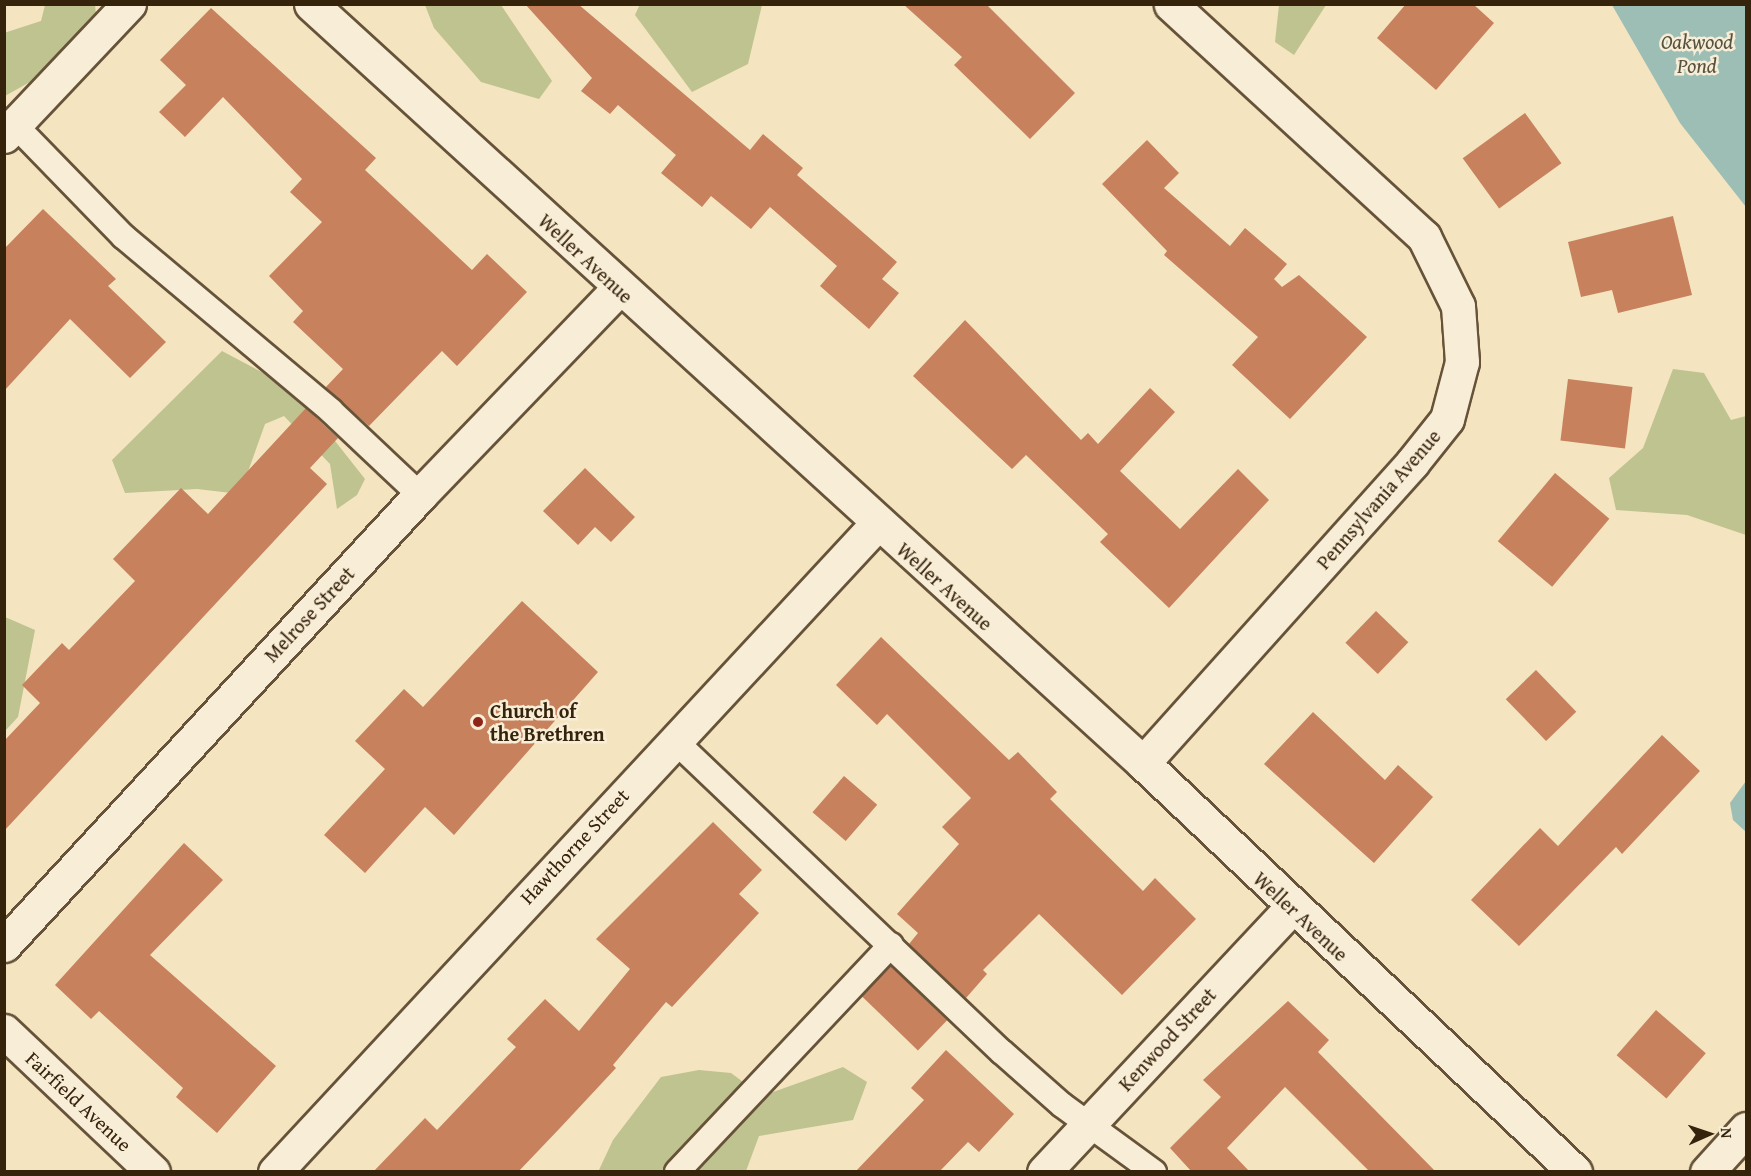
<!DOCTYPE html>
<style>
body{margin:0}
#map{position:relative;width:1751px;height:1176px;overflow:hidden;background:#f4e4c0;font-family:"Gentium Book Plus",serif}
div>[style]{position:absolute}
.green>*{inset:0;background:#bec390}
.water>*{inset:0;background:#9cbeb5}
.building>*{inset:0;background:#c7815d;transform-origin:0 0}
.roads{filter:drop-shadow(2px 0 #665339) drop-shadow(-2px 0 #665339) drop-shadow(0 2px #665339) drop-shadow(0 -2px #665339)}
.lane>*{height:24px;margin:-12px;padding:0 12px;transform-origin:12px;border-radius:12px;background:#f8edd6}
.street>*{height:33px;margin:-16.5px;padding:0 16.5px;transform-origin:16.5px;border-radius:16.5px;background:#f8edd6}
.secondary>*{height:33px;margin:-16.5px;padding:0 16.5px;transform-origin:16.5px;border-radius:16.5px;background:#f8edd6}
.dots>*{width:16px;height:16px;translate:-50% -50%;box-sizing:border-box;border:3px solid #f8edd6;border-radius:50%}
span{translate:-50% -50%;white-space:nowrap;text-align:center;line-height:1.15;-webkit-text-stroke:5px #f8edd6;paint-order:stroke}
.street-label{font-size:20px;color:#36230c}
.poi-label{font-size:20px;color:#36230c;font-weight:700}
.left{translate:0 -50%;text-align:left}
.water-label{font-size:21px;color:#55523f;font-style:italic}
.frame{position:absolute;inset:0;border:6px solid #36230c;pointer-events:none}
.north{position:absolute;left:1679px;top:1104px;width:60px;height:60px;-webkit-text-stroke:4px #f8edd6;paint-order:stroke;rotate:87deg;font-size:16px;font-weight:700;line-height:24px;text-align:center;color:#36230c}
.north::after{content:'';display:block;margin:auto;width:21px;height:27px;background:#36230c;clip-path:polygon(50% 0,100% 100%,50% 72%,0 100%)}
</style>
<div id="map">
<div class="green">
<div style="clip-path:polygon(640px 4px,762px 5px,748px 64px,692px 92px,635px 15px)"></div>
<div style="clip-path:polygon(45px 5px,95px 5px,96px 14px,37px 78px,5px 96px,4px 33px,41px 21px)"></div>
<div style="clip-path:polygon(425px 5px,501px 5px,552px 81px,539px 99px,481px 82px,434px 28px)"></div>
<div style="clip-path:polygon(1279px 5px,1326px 5px,1294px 55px,1275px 42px)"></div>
<div style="clip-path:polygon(222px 351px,294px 389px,365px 479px,357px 495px,337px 509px,330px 464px,284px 416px,265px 424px,240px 494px,197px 489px,125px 493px,112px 460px)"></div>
<div style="clip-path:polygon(1673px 369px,1704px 373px,1731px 420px,1746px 416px,1746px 535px,1687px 515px,1616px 510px,1609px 478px,1643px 448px)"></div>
<div style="clip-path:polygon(5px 617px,35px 630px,18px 717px,5px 731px)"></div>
<div style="clip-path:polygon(843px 1067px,867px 1082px,853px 1120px,759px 1136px,746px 1171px,598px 1172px,613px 1140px,661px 1077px,699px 1070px,731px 1073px,762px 1096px)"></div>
</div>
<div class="water">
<div style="clip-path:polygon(1612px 5px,1746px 5px,1746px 207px,1680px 123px)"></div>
<div style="clip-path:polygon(1746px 781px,1746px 832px,1733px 820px,1730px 803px)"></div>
</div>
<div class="building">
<div style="clip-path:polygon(525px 4px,578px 4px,750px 150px,763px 134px,803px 168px,797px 175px,897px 262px,882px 279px,899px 293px,869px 329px,820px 286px,837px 266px,770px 207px,751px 229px,711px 196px,702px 207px,661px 173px,676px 155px,618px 105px,610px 114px,581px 91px,592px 78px)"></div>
<div style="clip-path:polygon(903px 4px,986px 4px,1075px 93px,1030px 139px,954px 65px,962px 57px)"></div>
<div style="clip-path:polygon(1406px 4px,1473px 4px,1494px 23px,1436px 90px,1377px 38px)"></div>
<div style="clip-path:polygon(211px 8px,376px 158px,365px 170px,472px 270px,487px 254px,527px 292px,457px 366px,442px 351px,369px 426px,325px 388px,343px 369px,293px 322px,303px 311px,269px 276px,322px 222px,290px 192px,302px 179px,223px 97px,185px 137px,159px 112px,186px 85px,160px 60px)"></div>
<div style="left:1525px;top:113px;width:62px;height:77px;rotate:54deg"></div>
<div style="clip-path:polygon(1147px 140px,1179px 173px,1164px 188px,1230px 246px,1245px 228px,1287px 264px,1274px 279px,1282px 287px,1299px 275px,1367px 337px,1290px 419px,1232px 365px,1258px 337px,1164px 255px,1167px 251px,1102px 184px)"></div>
<div style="clip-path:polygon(43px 209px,116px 279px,108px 286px,166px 342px,130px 378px,70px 319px,4px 391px,4px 249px)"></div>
<div style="clip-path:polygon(1673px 216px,1692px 295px,1618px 313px,1612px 290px,1581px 297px,1568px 242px)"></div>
<div style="clip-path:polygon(965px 320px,1081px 440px,1088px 433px,1098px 444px,1150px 388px,1175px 412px,1120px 471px,1180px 529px,1238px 469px,1269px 500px,1169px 608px,1100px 542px,1108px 534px,1026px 455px,1012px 469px,913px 376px)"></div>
<div style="left:1568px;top:379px;width:65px;height:62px;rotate:7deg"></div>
<div style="clip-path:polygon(306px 408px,338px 438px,310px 468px,327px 484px,4px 831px,4px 741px,40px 703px,22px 685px,62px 643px,69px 650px,135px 581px,113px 559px,181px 488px,208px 514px)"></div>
<div style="clip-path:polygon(585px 468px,635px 517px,611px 542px,595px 527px,578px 545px,543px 511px)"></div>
<div style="left:1555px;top:473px;width:71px;height:89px;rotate:40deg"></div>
<div style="clip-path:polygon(522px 601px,598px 672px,454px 835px,425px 807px,365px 873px,324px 835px,385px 769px,355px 741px,404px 689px,423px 707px)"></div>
<div style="left:1376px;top:611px;width:45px;height:44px;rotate:44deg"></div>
<div style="clip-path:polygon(881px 637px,1009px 760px,1018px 752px,1057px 792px,1050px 799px,1143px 891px,1155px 878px,1196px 919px,1122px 995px,1039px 914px,983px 970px,987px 974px,966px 998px,909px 944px,918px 933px,897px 914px,959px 844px,942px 827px,971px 798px,887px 714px,877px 725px,836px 685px)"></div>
<div style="left:1536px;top:670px;width:58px;height:42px;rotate:46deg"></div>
<div style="clip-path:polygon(1313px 712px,1385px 780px,1398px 765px,1433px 797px,1374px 863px,1264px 764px)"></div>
<div style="clip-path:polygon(1662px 735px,1700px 771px,1622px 854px,1616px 847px,1519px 946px,1471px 900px,1540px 828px,1558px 846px)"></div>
<div style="left:844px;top:776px;width:44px;height:48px;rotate:41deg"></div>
<div style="clip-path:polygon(713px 822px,762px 870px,739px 894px,759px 913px,672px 1007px,666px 1002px,613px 1065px,616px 1068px,560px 1128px,518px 1172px,373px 1172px,425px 1118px,437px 1130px,516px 1047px,507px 1039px,545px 999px,579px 1031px,630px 969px,596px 939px)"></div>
<div style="clip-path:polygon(184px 843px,223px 880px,150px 955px,276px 1066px,217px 1133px,176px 1097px,183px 1088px,99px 1011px,91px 1019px,55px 985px)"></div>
<div style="left:891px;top:966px;width:78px;height:42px;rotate:44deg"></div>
<div style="clip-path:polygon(1288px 1001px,1329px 1040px,1318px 1052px,1436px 1172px,1370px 1172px,1285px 1087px,1227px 1148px,1250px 1172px,1192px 1172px,1170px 1148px,1221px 1097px,1203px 1080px)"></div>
<div style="left:1656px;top:1010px;width:66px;height:60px;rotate:41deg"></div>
<div style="clip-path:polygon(946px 1050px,1014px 1114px,979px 1152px,968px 1142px,939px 1172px,855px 1172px,924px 1100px,911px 1088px)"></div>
</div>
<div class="roads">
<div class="lane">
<div style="left:15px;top:125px;width:156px;rotate:45.8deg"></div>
<div style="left:124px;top:237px;width:270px;rotate:40deg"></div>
<div style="left:331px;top:411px;width:122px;rotate:43.3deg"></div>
<div style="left:673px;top:739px;width:454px;rotate:43.6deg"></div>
<div style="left:1002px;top:1052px;width:80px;rotate:41.5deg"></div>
<div style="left:1062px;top:1105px;width:114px;rotate:36.1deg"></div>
<div style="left:677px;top:1172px;width:312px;rotate:-46.7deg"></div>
</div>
<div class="street">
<div style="left:4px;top:136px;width:182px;rotate:-46.6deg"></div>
<div style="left:1143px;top:763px;width:403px;rotate:-48.1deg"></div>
<div style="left:1412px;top:463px;width:56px;rotate:-51.5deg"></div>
<div style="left:1447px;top:419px;width:59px;rotate:-75.3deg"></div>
<div style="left:1462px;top:362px;width:56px;rotate:-94.1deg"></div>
<div style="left:1458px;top:306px;width:77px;rotate:-116.2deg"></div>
<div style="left:1424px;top:237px;width:344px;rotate:-137.4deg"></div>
<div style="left:4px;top:945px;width:613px;rotate:-47.25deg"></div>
<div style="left:420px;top:495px;width:287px;rotate:-46.1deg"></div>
<div style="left:4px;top:1031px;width:205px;rotate:43.4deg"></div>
<div style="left:275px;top:1172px;width:884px;rotate:-47.11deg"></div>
<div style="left:1044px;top:1172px;width:362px;rotate:-46.9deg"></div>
<div style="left:1707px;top:1172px;width:58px;rotate:-47.8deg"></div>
</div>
<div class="secondary">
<div style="left:311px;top:4px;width:1126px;rotate:42.37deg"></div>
<div style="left:1143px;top:763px;width:595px;rotate:43.43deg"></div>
</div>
</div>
<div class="dots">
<div style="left:478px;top:722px;background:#8f2418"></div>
</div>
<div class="street-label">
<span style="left:586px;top:258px;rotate:43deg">Weller Avenue</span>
<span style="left:1378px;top:499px;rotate:-49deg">Pennsylvania Avenue</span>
<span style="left:945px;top:586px;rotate:42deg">Weller Avenue</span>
<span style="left:309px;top:614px;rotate:-47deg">Melrose Street</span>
<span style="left:574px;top:846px;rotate:-47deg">Hawthorne Street</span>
<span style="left:1301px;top:916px;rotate:43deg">Weller Avenue</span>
<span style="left:1167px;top:1039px;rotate:-47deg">Kenwood Street</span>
<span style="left:79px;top:1101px;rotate:43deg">Fairfield Avenue</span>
</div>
<div class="poi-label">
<span class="left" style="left:490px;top:722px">Church of<br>the Brethren</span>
</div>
<div class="water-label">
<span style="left:1697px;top:54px">Oakwood<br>Pond</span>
</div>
<div class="frame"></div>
<div class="north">N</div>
</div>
